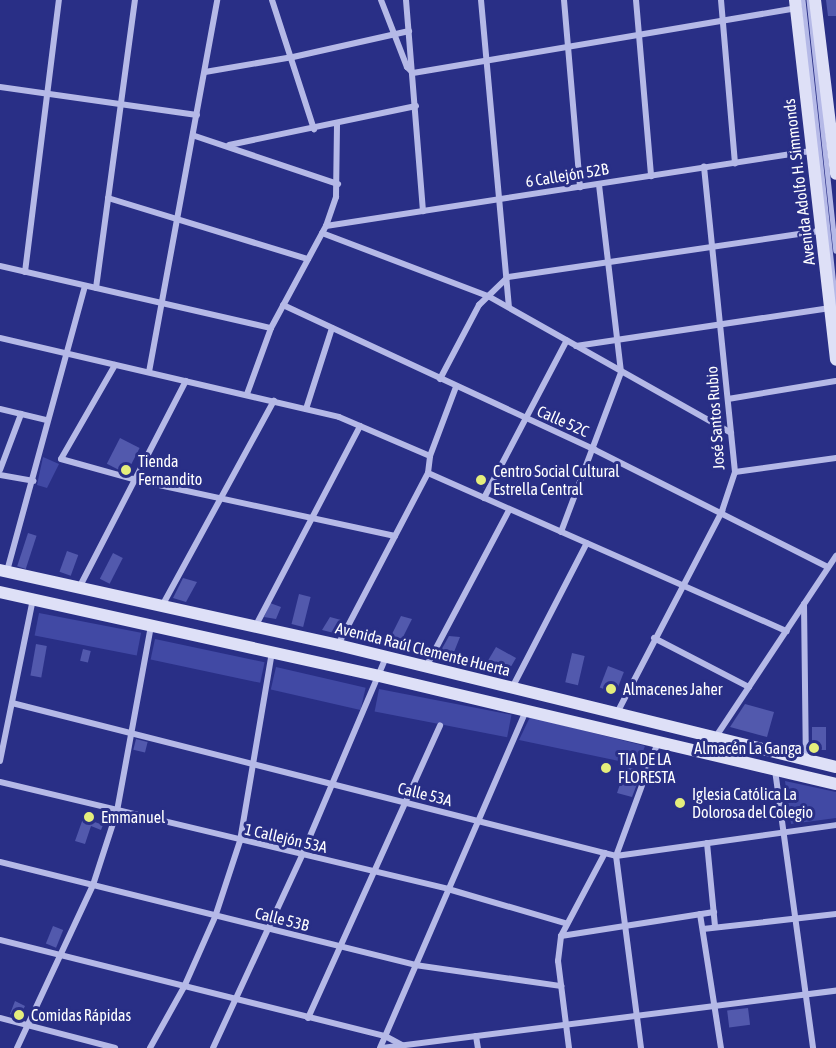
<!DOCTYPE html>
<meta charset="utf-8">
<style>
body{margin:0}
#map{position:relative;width:836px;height:1048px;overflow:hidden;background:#292f86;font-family:"Asap Condensed",sans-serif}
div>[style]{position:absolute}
.green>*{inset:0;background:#4149a4;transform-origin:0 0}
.building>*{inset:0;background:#5259ad;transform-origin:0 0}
.service>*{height:4.5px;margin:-2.25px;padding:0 2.25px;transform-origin:2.25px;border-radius:2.25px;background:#b5b9e7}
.minor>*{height:6px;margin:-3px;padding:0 3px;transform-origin:3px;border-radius:3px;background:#b5b9e7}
.secondary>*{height:12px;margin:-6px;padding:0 6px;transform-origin:6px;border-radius:6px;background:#dee0f7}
.dots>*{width:16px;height:16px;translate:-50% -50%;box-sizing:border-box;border:3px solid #292f86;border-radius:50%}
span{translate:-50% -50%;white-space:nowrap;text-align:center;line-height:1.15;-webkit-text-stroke:6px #292f86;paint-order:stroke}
.street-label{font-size:16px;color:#fff}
.poi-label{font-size:16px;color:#fff}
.left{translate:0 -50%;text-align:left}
.right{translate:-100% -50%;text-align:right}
</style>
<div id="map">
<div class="green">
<div style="clip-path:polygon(43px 457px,59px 464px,47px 488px,37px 485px)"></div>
<div style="left:39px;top:613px;width:104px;height:23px;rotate:11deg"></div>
<div style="left:155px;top:639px;width:112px;height:21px;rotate:12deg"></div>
<div style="left:276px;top:667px;width:92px;height:23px;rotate:13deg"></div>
<div style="left:379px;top:689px;width:135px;height:23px;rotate:11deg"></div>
<div style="clip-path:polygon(530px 717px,645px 746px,638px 765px,519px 740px)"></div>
<div style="clip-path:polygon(785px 781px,836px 792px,836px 818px,791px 824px)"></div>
</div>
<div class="building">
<div style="clip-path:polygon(826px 0,836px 0,836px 16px,828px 16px)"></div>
<div style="left:120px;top:438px;width:22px;height:29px;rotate:27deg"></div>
<div style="clip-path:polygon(477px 473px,489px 478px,484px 488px,473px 482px)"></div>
<div style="left:28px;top:533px;width:9px;height:35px;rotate:18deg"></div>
<div style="left:67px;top:551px;width:12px;height:22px;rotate:20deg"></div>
<div style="left:113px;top:553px;width:11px;height:29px;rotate:27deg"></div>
<div style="clip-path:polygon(183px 578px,197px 582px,186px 602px,173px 598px)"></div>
<div style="left:299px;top:594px;width:12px;height:31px;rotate:14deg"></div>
<div style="clip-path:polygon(270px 603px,281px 607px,276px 619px,264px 617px)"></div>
<div style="clip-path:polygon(401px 616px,412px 619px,399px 645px,388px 642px)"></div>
<div style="clip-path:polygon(330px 617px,341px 620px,334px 633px,322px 630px)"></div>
<div style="clip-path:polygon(449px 636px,460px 637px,452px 657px,439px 654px)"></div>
<div style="left:36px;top:644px;width:11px;height:32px;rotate:10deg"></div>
<div style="clip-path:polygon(496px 647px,516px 658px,509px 670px,486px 664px)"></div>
<div style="left:83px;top:649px;width:8px;height:12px;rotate:14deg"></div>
<div style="left:572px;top:653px;width:13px;height:30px;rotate:13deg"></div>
<div style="left:608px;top:666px;width:17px;height:23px;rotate:21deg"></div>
<div style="clip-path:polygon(745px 704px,774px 712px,767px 737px,730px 727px)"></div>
<div style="left:812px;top:727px;width:14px;height:23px"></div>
<div style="left:136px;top:739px;width:12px;height:11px;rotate:14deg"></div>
<div style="clip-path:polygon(626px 767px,642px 771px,632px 797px,617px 793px)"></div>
<div style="clip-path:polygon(86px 810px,95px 813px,92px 821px,103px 825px,101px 830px,91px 826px,85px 844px,75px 841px)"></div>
<div style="left:53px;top:926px;width:11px;height:19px;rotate:22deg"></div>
<div style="clip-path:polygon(15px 1001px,25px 1006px,19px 1018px,10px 1014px)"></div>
<div style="left:748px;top:1008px;width:17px;height:21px;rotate:83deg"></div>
</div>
<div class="service">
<div style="left:803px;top:0;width:307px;rotate:83.8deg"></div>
<div style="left:809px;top:0;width:252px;rotate:83.9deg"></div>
</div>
<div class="minor">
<div style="left:272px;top:0;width:136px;rotate:72deg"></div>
<div style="left:381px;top:0;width:72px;rotate:68.8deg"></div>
<div style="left:407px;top:67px;width:8px;rotate:45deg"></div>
<div style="left:413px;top:73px;width:388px;rotate:-9.6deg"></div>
<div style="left:406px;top:0;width:212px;rotate:85.4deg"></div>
<div style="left:481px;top:0;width:308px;rotate:84.8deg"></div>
<div style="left:564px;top:0;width:188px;rotate:85.1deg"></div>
<div style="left:636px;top:0;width:177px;rotate:85.1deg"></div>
<div style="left:721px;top:0;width:164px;rotate:85.1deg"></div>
<div style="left:205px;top:72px;width:89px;rotate:-9.7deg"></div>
<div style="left:293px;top:57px;width:119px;rotate:-12.6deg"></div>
<div style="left:0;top:87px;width:199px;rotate:8.1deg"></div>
<div style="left:195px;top:136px;width:151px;rotate:18.6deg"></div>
<div style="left:229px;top:145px;width:191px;rotate:-11.8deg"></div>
<div style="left:108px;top:198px;width:209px;rotate:17deg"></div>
<div style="left:326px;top:226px;width:492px;rotate:-8.8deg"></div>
<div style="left:322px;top:233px;width:178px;rotate:20.8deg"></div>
<div style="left:488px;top:296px;width:279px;rotate:29.4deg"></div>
<div style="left:0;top:266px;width:278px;rotate:12.9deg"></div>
<div style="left:25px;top:272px;width:274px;rotate:-82.9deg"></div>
<div style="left:96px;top:288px;width:291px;rotate:-82.3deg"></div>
<div style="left:283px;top:305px;width:344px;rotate:24.9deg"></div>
<div style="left:595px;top:450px;width:261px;rotate:26.7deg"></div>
<div style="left:0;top:338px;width:348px;rotate:13.1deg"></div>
<div style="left:339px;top:417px;width:99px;rotate:23.2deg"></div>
<div style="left:576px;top:346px;width:257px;rotate:-8.5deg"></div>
<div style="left:115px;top:365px;width:108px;rotate:119.9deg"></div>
<div style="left:61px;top:459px;width:78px;rotate:15.6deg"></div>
<div style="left:136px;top:480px;width:265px;rotate:12.2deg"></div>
<div style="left:149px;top:372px;width:378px;rotate:-79.6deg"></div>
<div style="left:440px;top:379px;width:84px;rotate:-62.2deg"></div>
<div style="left:479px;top:305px;width:40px;rotate:-44deg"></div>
<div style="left:508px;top:277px;width:316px;rotate:-8.4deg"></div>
<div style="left:247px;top:394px;width:70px;rotate:-70deg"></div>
<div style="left:271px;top:328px;width:116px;rotate:-61.7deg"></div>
<div style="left:326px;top:226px;width:31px;rotate:-71deg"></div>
<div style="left:336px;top:197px;width:73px;rotate:-89.2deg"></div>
<div style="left:728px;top:399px;width:109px;rotate:-9.5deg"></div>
<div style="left:0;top:409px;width:47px;rotate:13.4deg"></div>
<div style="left:306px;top:409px;width:85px;rotate:-72.2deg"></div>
<div style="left:0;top:470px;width:60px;rotate:-69.4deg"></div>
<div style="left:735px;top:472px;width:102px;rotate:-7.9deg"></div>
<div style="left:428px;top:473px;width:392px;rotate:23.8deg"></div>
<div style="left:0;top:475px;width:34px;rotate:10deg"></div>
<div style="left:484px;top:498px;width:178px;rotate:-62.3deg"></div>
<div style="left:561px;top:532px;width:171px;rotate:-69.4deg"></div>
<div style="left:621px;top:372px;width:189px;rotate:-96.7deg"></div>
<div style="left:7px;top:571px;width:295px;rotate:-74.7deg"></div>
<div style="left:79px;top:588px;width:233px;rotate:-62.7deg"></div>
<div style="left:804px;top:604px;width:156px;rotate:89.3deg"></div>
<div style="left:162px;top:606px;width:234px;rotate:-61.4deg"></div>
<div style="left:255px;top:627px;width:227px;rotate:-62.4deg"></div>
<div style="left:654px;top:638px;width:107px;rotate:27.3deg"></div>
<div style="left:338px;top:645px;width:194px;rotate:-62.4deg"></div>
<div style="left:428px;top:473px;width:17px;rotate:-83deg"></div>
<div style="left:430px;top:456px;width:74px;rotate:-69.4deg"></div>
<div style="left:426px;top:667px;width:178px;rotate:-62.1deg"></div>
<div style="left:512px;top:688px;width:163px;rotate:-62.7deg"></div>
<div style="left:12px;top:703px;width:623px;rotate:14.21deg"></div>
<div style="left:616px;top:856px;width:222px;rotate:-8deg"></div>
<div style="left:617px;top:713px;width:228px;rotate:-62.5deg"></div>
<div style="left:722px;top:511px;width:41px;rotate:-71.6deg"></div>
<div style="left:735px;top:472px;width:307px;rotate:-95.8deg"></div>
<div style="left:715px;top:738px;width:219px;rotate:-56.4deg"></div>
<div style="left:0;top:761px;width:165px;rotate:-78.5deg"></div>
<div style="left:775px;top:770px;width:281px;rotate:82.2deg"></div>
<div style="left:0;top:782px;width:461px;rotate:13.4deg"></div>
<div style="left:448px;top:889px;width:122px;rotate:16.2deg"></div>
<div style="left:707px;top:843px;width:83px;rotate:84.5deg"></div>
<div style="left:0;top:862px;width:428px;rotate:13.9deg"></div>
<div style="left:415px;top:965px;width:148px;rotate:8.2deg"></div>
<div style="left:700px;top:914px;width:136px;rotate:81.1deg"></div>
<div style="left:703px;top:929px;width:134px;rotate:-6.4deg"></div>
<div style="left:561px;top:936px;width:155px;rotate:-8.9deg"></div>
<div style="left:0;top:940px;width:397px;rotate:14deg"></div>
<div style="left:385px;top:1036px;width:19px;rotate:28deg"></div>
<div style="left:0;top:1018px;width:119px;rotate:14.6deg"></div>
<div style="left:308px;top:1018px;width:321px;rotate:-65.7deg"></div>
<div style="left:476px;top:1036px;width:12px;rotate:81deg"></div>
<div style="left:17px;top:1048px;width:180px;rotate:-65deg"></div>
<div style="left:93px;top:885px;width:78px;rotate:-72deg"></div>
<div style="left:117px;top:811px;width:188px;rotate:-79.6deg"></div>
<div style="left:150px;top:1048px;width:70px;rotate:-60.9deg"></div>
<div style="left:184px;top:987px;width:77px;rotate:-66.1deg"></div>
<div style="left:215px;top:917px;width:80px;rotate:-71.8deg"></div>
<div style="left:240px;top:841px;width:192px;rotate:-80.4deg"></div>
<div style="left:213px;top:1048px;width:213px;rotate:-65.2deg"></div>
<div style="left:302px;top:855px;width:215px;rotate:-67deg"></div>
<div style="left:380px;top:1048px;width:367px;rotate:-66.6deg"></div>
<div style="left:382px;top:1048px;width:458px;rotate:-7.2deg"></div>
<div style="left:569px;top:1048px;width:88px;rotate:-97.2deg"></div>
<div style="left:558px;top:961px;width:25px;rotate:-83deg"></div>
<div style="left:561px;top:936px;width:94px;rotate:-62.1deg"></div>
<div style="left:641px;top:1048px;width:194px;rotate:-97.4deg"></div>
<div style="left:616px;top:856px;width:121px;rotate:-69.8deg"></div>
</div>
<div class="secondary">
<div style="left:795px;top:0;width:362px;rotate:83.5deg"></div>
<div style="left:815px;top:0;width:175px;rotate:83.1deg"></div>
<div style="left:0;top:570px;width:346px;rotate:12.5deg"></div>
<div style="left:338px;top:645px;width:513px;rotate:13.77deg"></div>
<div style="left:0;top:592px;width:388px;rotate:12.5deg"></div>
<div style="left:379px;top:676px;width:470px;rotate:13.3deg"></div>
</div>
<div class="dots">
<div style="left:126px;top:470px;background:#e5ee7c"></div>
<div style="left:481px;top:480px;background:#e5ee7c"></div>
<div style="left:611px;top:689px;background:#e5ee7c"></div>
<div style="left:814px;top:748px;background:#e5ee7c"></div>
<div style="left:606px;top:768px;background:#e5ee7c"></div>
<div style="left:680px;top:803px;background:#e5ee7c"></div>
<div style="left:89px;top:817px;background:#e5ee7c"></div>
<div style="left:19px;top:1015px;background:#e5ee7c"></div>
</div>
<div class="street-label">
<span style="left:567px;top:175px;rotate:-9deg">6 Callejón 52B</span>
<span style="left:799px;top:182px;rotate:-97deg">Avenida Adolfo H. Simmonds</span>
<span style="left:715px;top:418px;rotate:-94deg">José Santos Rubio</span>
<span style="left:563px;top:421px;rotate:24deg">Calle 52C</span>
<span style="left:423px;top:649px;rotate:14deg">Avenida Raúl Clemente Huerta</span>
<span style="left:425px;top:794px;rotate:14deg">Calle 53A</span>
<span style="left:286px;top:838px;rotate:13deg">1 Callejón 53A</span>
<span style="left:282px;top:919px;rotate:14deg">Calle 53B</span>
</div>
<div class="poi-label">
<span class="left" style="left:138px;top:470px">Tienda<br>Fernandito</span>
<span class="left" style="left:493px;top:480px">Centro Social Cultural<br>Estrella Central</span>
<span class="left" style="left:623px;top:689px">Almacenes Jaher</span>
<span class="right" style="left:802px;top:748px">Almacén La Ganga</span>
<span class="left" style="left:618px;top:768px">TIA DE LA<br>FLORESTA</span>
<span class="left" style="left:692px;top:803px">Iglesia Católica La<br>Dolorosa del Colegio</span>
<span class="left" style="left:101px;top:817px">Emmanuel</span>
<span class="left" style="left:31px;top:1015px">Comidas Rápidas</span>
</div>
</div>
